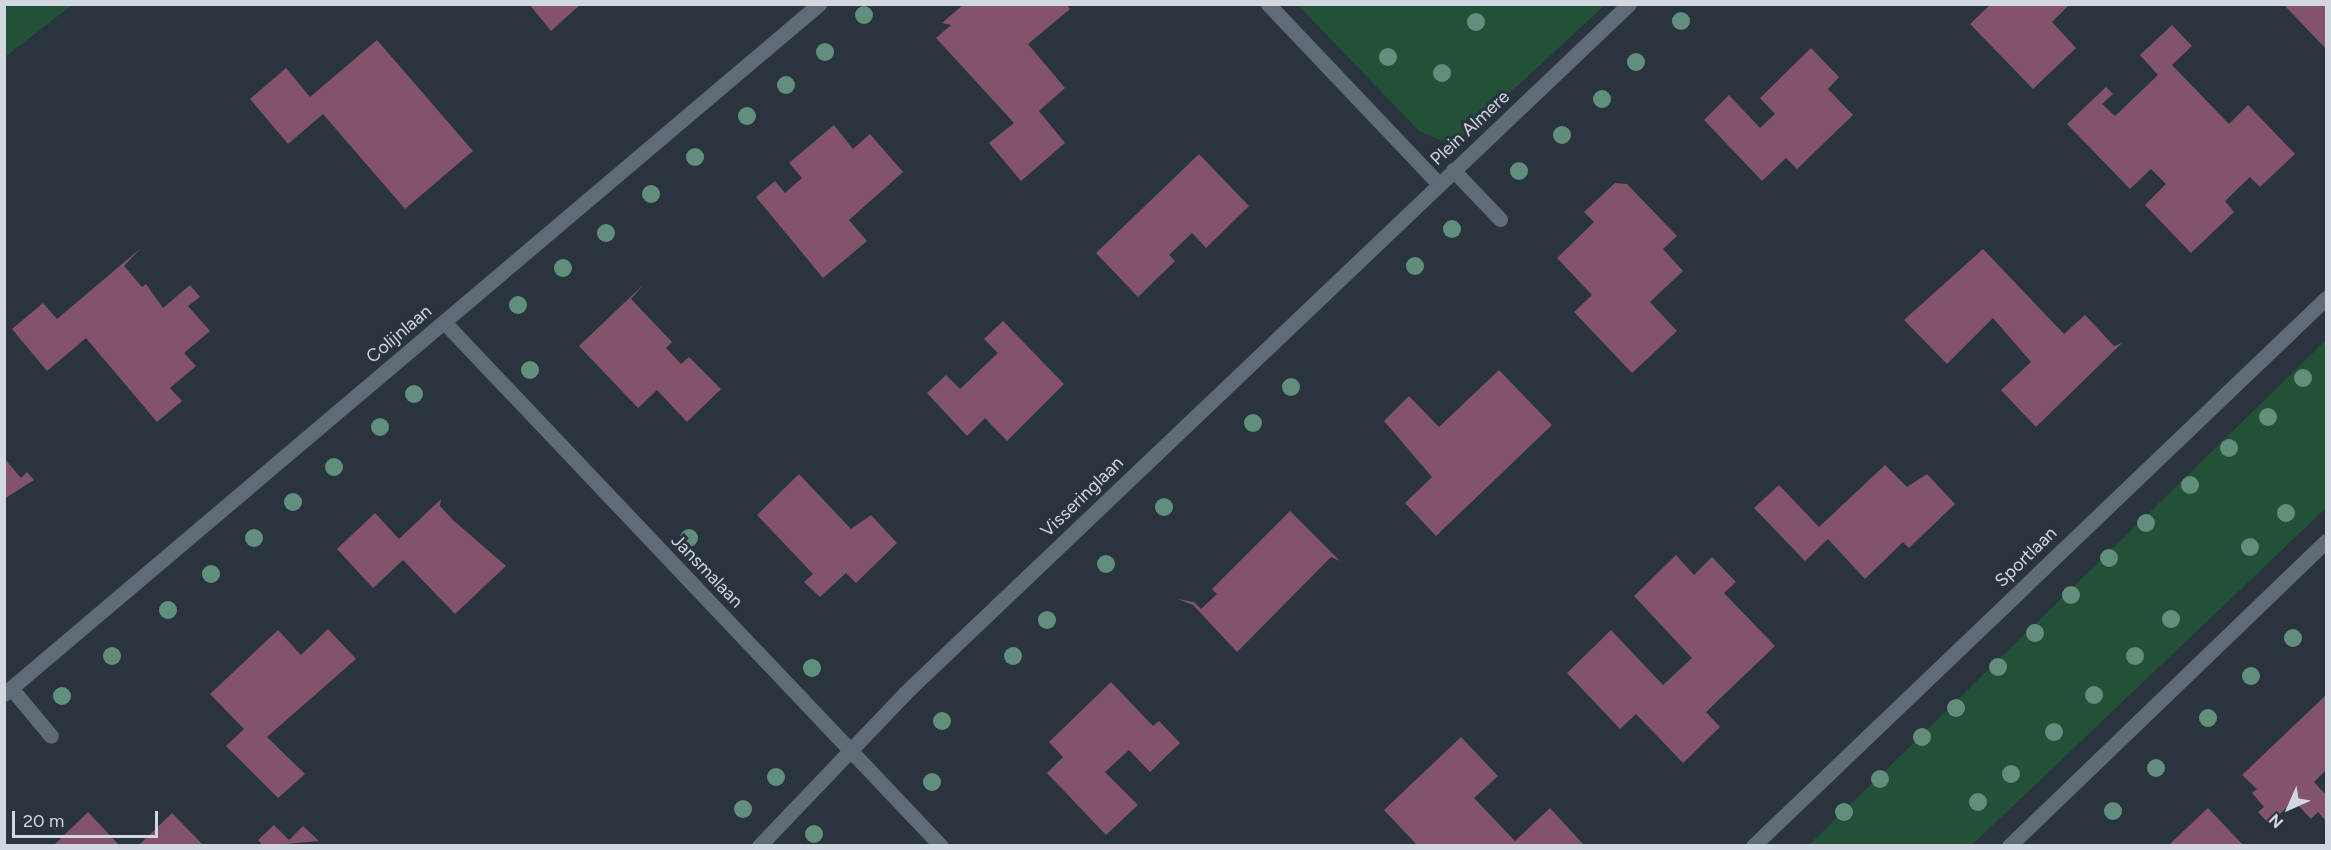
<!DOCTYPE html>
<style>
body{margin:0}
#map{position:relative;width:2331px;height:850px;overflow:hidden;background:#29343e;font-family:Figtree,sans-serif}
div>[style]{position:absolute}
.green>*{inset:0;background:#225137}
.building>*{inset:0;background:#82536a}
.minor>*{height:15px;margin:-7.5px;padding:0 7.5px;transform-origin:7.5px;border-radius:7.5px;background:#5f6b77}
.trees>*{width:18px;height:18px;margin:-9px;border-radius:50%;background:#618f7b}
span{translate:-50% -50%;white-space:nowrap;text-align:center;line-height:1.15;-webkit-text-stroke:6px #29343e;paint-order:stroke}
.street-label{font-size:18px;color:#d1d8df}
.frame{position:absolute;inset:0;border:6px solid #d1d8df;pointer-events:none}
.north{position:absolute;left:2259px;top:778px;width:60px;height:60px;-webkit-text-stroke:4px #29343e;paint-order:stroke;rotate:225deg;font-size:16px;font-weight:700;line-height:24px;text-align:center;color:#d1d8df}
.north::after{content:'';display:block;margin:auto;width:21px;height:27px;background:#d1d8df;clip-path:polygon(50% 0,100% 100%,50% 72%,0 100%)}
.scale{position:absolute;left:12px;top:811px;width:146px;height:27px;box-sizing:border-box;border:3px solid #d1d8df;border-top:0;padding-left:8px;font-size:18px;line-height:21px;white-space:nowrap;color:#d1d8df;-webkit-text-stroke:4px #29343e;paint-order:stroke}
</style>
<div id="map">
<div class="green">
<div style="clip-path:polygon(5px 4px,72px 4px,72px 5px,5px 57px)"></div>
<div style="clip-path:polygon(1298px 5px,1605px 5px,1463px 136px,1442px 141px,1419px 131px)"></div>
<div style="clip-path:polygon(2326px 340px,2326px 508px,1972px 845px,1809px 845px)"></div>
</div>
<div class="building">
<div style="clip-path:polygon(529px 4px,581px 4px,551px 31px)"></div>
<div style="clip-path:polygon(964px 4px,1066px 4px,1070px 9px,1028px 44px,1065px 88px,1039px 111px,1065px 143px,1021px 181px,989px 143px,1014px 123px,936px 38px,951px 25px,942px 23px)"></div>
<div style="clip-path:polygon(1991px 4px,2070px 4px,2052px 22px,2076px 48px,2033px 89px,1970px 24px)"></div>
<div style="clip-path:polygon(2284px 5px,2326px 5px,2326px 49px)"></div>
<div style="clip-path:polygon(2172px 25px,2192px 46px,2172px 65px,2229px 124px,2248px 105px,2295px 154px,2260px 187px,2250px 177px,2225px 201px,2234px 212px,2191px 253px,2145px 205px,2166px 184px,2151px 169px,2130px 189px,2067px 124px,2106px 87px,2113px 94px,2102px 104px,2115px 116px,2158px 75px,2140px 55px)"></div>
<div style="clip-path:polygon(377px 40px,473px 151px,405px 209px,323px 114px,288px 144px,250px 99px,286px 68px,310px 97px)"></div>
<div style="clip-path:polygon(1811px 48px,1839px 77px,1828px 89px,1853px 115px,1797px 169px,1786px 158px,1762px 181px,1704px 120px,1729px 95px,1760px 128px,1775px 114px,1760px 98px)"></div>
<div style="clip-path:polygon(834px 125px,853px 149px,870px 134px,903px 172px,849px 220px,867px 241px,823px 278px,756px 197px,775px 181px,785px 193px,802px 178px,789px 163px)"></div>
<div style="clip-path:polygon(1199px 154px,1249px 206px,1206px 248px,1192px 233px,1169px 255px,1175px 261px,1138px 297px,1096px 253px)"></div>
<div style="clip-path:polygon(1615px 183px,1627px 184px,1677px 236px,1663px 249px,1683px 271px,1650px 302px,1677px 331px,1632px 373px,1574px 312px,1592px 295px,1557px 258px,1594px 222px,1584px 212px)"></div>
<div style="clip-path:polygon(141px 248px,124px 266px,142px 287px,146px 284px,163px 308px,190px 285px,200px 297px,188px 306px,210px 331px,184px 353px,196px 366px,170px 388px,182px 401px,157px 422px,86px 338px,47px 371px,12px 329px,43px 303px,57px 319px)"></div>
<div style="clip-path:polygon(1983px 249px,2064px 334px,2085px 315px,2114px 346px,2122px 343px,2036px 427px,2001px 390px,2031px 362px,1993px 318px,1947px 364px,1904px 320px)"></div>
<div style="clip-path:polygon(644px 284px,631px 299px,672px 342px,666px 348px,681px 364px,689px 357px,721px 389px,687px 422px,657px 390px,638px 408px,579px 346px)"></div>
<div style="clip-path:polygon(1003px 321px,1064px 384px,1007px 441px,985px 418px,967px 436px,927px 393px,946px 375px,960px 389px,998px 353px,984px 339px)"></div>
<div style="clip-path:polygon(1499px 370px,1552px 425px,1436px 536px,1405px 503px,1432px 477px,1384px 421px,1409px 396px,1439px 427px)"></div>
<div style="clip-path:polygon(4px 458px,21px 478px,27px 472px,34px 480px,4px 499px)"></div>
<div style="clip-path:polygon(1885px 465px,1907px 487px,1927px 474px,1955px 504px,1909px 548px,1903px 542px,1865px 579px,1828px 539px,1805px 561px,1754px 508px,1779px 485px,1819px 527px)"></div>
<div style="clip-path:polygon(799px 474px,851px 529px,871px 515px,897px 543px,856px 583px,846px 573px,820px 597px,804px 582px,813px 574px,757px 515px)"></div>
<div style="clip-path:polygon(441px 499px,440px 506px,453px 520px,506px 566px,455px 614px,403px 560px,373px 588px,337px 549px,375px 513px,399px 539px)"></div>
<div style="clip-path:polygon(1290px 511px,1340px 561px,1331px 557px,1237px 652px,1193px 605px,1178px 599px,1194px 602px,1201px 609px,1217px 594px,1212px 589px)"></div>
<div style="clip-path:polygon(1676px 555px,1694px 575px,1712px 557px,1736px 582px,1724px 593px,1775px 646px,1706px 712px,1720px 727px,1683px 763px,1636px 714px,1620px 729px,1567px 673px,1611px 630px,1663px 685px,1692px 658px,1634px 596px)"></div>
<div style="clip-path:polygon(328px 629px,356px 659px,267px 737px,305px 774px,278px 798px,226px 746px,244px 729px,210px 694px,278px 630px,301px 655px)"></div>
<div style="clip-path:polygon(1111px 682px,1153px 726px,1159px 721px,1180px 743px,1150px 772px,1129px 750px,1105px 772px,1138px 805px,1106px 835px,1047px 773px,1063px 757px,1049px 742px)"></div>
<div style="clip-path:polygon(2326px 695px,2326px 770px,2314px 782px,2326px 795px,2326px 821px,2318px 812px,2311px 819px,2294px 801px,2269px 824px,2258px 812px,2264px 807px,2252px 793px,2257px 789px,2242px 775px)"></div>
<div style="clip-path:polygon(1461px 737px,1498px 776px,1474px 798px,1515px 841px,1550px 808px,1583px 844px,1418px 846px,1384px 810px)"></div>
<div style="clip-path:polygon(2208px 808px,2244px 846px,2168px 846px,2175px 839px)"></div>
<div style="clip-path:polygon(88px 812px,120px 846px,53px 846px)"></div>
<div style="clip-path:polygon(172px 813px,204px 846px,138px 846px)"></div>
<div style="clip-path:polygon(274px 825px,289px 840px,303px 826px,319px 841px,263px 846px,258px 840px)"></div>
</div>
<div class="minor">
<div style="left:1268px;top:4px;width:248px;rotate:46.5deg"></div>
<div style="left:1453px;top:170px;width:68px;rotate:46.2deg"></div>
<div style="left:444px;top:322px;width:722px;rotate:46.51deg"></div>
<div style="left:11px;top:688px;width:62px;rotate:50.2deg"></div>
<div style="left:4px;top:694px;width:1068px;rotate:-40.25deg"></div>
<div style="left:759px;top:846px;width:211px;rotate:-46.3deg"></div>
<div style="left:905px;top:693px;width:999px;rotate:-43.58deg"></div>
<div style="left:1753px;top:846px;width:793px;rotate:-43.72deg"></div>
<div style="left:2009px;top:846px;width:440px;rotate:-43.9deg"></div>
</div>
<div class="trees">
<div style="left:864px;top:15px"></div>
<div style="left:1681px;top:21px"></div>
<div style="left:1476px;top:22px"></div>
<div style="left:825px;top:52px"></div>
<div style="left:1388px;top:57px"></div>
<div style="left:1636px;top:62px"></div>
<div style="left:1442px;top:73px"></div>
<div style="left:786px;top:85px"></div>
<div style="left:1602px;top:99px"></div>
<div style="left:747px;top:116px"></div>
<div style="left:1562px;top:135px"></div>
<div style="left:695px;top:157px"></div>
<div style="left:1519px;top:171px"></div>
<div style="left:651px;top:194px"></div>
<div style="left:1452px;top:229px"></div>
<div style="left:606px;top:233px"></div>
<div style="left:1415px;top:266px"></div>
<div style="left:563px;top:268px"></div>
<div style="left:518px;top:305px"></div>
<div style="left:530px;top:370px"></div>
<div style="left:2303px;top:378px"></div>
<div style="left:1291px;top:387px"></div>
<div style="left:414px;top:394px"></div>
<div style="left:2268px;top:417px"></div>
<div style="left:1253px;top:423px"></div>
<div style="left:380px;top:427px"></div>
<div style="left:2229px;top:448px"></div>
<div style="left:334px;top:467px"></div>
<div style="left:2190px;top:485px"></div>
<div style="left:293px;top:502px"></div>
<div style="left:1164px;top:507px"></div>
<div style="left:2286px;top:513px"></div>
<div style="left:2146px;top:523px"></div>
<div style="left:254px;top:538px"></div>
<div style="left:689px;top:538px"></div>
<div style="left:2250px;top:547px"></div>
<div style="left:2109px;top:558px"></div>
<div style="left:1106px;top:564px"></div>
<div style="left:211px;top:574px"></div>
<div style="left:2071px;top:595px"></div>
<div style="left:168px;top:610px"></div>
<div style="left:2171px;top:619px"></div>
<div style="left:1047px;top:620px"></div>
<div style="left:2035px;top:633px"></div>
<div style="left:2293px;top:638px"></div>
<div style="left:112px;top:656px"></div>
<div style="left:1013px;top:656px"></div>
<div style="left:2135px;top:656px"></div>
<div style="left:1998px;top:667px"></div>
<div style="left:812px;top:668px"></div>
<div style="left:2251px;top:676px"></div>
<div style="left:2094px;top:695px"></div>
<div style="left:62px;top:696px"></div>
<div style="left:1956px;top:708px"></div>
<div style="left:2208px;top:718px"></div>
<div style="left:942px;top:721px"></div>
<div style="left:2054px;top:732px"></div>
<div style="left:1922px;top:737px"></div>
<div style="left:2156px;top:768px"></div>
<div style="left:2011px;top:774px"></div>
<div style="left:776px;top:777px"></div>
<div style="left:1880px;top:779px"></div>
<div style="left:932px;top:782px"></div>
<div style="left:1978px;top:802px"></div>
<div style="left:743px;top:809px"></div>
<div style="left:2113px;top:811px"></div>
<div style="left:1844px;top:812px"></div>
<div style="left:814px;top:834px"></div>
</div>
<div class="street-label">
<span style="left:1470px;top:128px;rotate:-43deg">Plein Almere</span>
<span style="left:399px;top:334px;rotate:-40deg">Colijnlaan</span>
<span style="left:1082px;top:497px;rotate:-44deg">Visseringlaan</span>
<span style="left:2026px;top:557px;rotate:-44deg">Sportlaan</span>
<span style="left:707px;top:571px;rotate:46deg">Jansmalaan</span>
</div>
<div class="frame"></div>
<div class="north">N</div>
<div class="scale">20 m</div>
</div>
